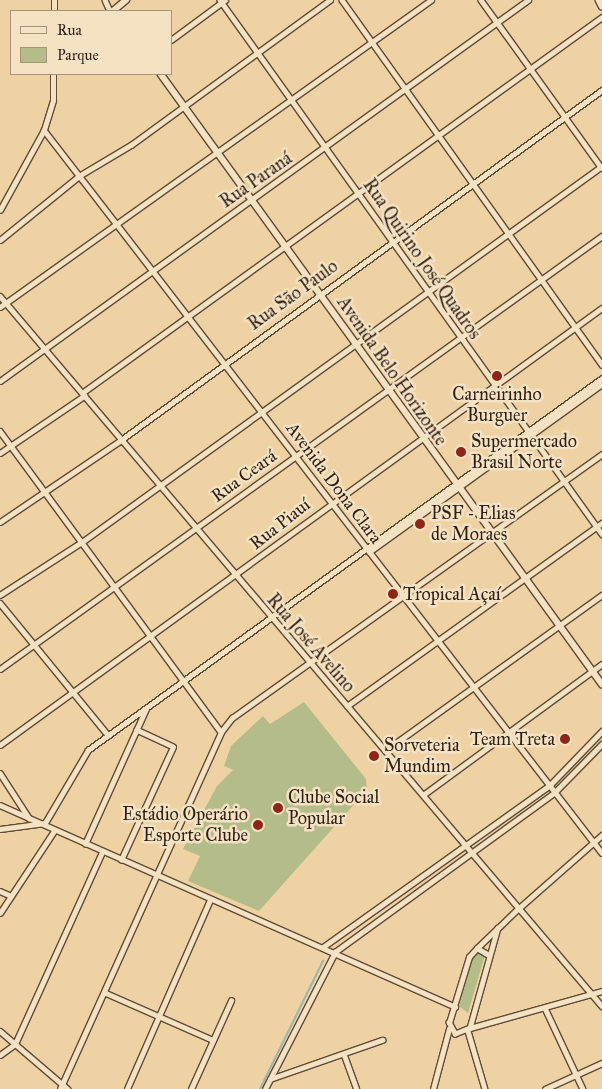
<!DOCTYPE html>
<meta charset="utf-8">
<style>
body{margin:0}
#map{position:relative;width:602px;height:1089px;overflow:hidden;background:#efd2a3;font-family:"IM FELL Great Primer",serif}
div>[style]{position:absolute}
.green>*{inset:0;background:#b4bd89}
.stream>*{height:2px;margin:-1px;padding:0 1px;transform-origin:1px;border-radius:1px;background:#9cb6ae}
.roads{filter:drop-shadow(1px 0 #5f4b37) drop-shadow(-1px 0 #5f4b37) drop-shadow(0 1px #5f4b37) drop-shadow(0 -1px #5f4b37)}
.minor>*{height:4.5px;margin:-2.25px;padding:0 2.25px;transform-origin:2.25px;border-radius:2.25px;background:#f5e2c3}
.tertiary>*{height:5.5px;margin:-2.75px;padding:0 2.75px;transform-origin:2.75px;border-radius:2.75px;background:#f5e2c3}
.dots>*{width:14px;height:14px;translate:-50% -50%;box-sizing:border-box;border:2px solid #f5e2c3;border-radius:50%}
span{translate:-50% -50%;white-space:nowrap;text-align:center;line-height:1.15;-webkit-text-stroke:5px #f5e2c3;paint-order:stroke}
.street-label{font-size:18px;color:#2f1e13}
.poi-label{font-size:18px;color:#2f1e13}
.left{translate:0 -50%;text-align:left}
.right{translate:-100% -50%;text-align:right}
.legend{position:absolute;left:10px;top:10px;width:162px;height:65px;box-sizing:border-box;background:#f5e2c3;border:1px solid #a6947d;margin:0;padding:6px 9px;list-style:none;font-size:15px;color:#2f1e13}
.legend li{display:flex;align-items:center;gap:10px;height:25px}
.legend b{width:25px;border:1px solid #a6947d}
</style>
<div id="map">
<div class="green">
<div style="clip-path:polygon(304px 702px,366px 779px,367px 790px,259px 911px,188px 881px,200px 856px,183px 849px,217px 786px,233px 770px,224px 766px,231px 746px,263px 716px,270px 724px)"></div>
<div style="clip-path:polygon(479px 951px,485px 955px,468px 1013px,459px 1006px,472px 960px)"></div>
</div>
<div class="stream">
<div style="left:478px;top:840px;width:88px;rotate:-35.3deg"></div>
<div style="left:336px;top:942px;width:155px;rotate:-35.8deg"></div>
<div style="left:260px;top:1089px;width:143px;rotate:-63.8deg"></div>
</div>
<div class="roads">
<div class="minor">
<div style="left:105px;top:0;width:12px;rotate:66deg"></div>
<div style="left:220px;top:0;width:657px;rotate:54.42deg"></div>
<div style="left:342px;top:0;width:448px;rotate:54.5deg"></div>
<div style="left:481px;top:0;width:206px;rotate:54.3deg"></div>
<div style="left:54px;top:11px;width:11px;rotate:-90deg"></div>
<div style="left:171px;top:40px;width:67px;rotate:-36.5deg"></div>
<div style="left:44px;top:130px;width:913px;rotate:52.34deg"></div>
<div style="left:0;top:210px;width:91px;rotate:-61.2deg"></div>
<div style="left:44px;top:130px;width:31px;rotate:-73deg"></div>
<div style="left:53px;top:100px;width:26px;rotate:-90deg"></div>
<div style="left:0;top:240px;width:102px;rotate:-39deg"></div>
<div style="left:79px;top:176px;width:61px;rotate:-30.8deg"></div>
<div style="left:131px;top:145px;width:246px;rotate:-36.1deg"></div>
<div style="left:0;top:296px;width:931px;rotate:49.71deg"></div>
<div style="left:0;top:307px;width:529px;rotate:-35.46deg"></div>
<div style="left:0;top:381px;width:651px;rotate:-35.81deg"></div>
<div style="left:82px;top:393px;width:642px;rotate:-35.87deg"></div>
<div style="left:0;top:431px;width:373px;rotate:53.7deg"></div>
<div style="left:0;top:453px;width:102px;rotate:-34.2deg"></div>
<div style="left:0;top:522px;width:146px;rotate:-34.1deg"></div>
<div style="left:121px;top:440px;width:595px;rotate:-36.04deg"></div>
<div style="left:369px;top:552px;width:287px;rotate:-35.8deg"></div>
<div style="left:0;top:595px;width:98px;rotate:-32.9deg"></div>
<div style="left:82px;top:542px;width:642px;rotate:-35.87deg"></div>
<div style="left:0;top:603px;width:171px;rotate:50.7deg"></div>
<div style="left:0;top:669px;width:742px;rotate:-35.73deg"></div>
<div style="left:347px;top:706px;width:314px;rotate:-35.7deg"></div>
<div style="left:0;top:745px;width:744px;rotate:-35.98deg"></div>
<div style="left:386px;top:750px;width:266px;rotate:-35.7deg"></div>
<div style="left:0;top:773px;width:54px;rotate:57.2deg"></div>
<div style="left:423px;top:795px;width:222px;rotate:-36.2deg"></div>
<div style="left:0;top:805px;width:498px;rotate:23.9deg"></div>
<div style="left:0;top:829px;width:45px;rotate:-7.6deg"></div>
<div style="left:45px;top:823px;width:85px;rotate:-59.5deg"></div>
<div style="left:88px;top:750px;width:634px;rotate:-35.89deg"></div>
<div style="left:85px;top:844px;width:148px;rotate:-65.7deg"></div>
<div style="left:121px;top:860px;width:124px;rotate:-65.3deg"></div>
<div style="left:173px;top:747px;width:40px;rotate:-155deg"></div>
<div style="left:0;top:891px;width:12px;rotate:24deg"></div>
<div style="left:0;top:913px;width:98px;rotate:-56.6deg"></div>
<div style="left:498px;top:928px;width:104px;rotate:105.6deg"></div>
<div style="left:470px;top:1028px;width:16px;rotate:158deg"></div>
<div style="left:455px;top:1034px;width:13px;rotate:-119deg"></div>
<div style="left:449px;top:1023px;width:69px;rotate:-73.1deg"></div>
<div style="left:469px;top:957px;width:12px;rotate:-48deg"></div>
<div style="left:477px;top:948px;width:29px;rotate:-44deg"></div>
<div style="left:498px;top:928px;width:28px;rotate:-44deg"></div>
<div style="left:518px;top:909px;width:112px;rotate:-41.4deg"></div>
<div style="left:323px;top:947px;width:279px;rotate:-35.5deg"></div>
<div style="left:550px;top:785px;width:75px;rotate:-46.1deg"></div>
<div style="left:477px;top:948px;width:14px;rotate:30deg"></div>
<div style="left:106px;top:993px;width:117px;rotate:23.7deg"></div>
<div style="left:545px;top:1008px;width:89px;rotate:64.9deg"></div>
<div style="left:470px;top:1028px;width:137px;rotate:-15.7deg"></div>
<div style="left:0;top:1031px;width:89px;rotate:40.5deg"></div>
<div style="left:468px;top:1031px;width:60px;rotate:73.7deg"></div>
<div style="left:344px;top:1054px;width:37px;rotate:70deg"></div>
<div style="left:0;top:1055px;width:19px;rotate:-36deg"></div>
<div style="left:15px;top:1044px;width:211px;rotate:-65.6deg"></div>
<div style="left:270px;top:1079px;width:119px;rotate:-19.2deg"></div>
<div style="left:60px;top:1089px;width:392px;rotate:-65.7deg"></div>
<div style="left:221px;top:732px;width:18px;rotate:-52deg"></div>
<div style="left:232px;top:718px;width:455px;rotate:-35.5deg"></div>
<div style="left:127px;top:1089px;width:206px;rotate:-66.3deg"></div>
<div style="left:191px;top:1089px;width:97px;rotate:-65.6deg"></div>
<div style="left:265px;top:1089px;width:154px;rotate:-62.9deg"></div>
<div style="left:335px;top:952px;width:272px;rotate:-36deg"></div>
<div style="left:555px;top:792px;width:67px;rotate:-45.6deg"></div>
<div style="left:433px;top:1089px;width:62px;rotate:-75.1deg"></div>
<div style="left:545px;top:1089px;width:63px;rotate:-24.5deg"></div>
</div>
<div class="tertiary">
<div style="left:599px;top:0;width:7px;rotate:63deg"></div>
<div style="left:113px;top:11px;width:17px;rotate:-40deg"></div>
<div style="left:161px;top:74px;width:753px;rotate:54.13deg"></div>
</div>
</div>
<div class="dots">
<div style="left:497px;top:376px;background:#8f2418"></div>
<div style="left:461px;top:452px;background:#8f2418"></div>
<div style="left:420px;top:524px;background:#8f2418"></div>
<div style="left:393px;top:594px;background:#8f2418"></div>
<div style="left:565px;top:739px;background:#8f2418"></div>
<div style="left:374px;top:756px;background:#8f2418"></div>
<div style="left:278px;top:808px;background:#8f2418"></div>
<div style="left:258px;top:825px;background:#8f2418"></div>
</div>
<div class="street-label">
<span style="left:256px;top:180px;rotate:-35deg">Rua Paraná</span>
<span style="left:422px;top:259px;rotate:55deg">Rua Quirino José Quadros</span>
<span style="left:293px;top:295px;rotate:-36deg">Rua São Paulo</span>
<span style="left:392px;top:371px;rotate:55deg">Avenida Belo Horizonte</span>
<span style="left:244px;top:476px;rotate:-36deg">Rua Ceará</span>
<span style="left:334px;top:483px;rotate:53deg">Avenida Dona Clara</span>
<span style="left:280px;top:524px;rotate:-38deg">Rua Piauí</span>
<span style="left:311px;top:643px;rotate:49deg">Rua José Avelino</span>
</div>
<div class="poi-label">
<span style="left:497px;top:405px">Carneirinho<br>Burguer</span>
<span class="left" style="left:471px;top:452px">Supermercado<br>Brasil Norte</span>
<span class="left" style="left:431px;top:524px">PSF - Elias<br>de Moraes</span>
<span class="left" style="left:403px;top:594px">Tropical Açaí</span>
<span class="right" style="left:555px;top:739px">Team Treta</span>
<span class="left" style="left:384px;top:756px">Sorveteria<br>Mundim</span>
<span class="left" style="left:288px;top:808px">Clube Social<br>Popular</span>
<span class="right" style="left:248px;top:825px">Estádio Operário<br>Esporte Clube</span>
</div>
<ul class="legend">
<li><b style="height:6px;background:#f5e2c3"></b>Rua</li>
<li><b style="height:14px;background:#b4bd89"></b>Parque</li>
</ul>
</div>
